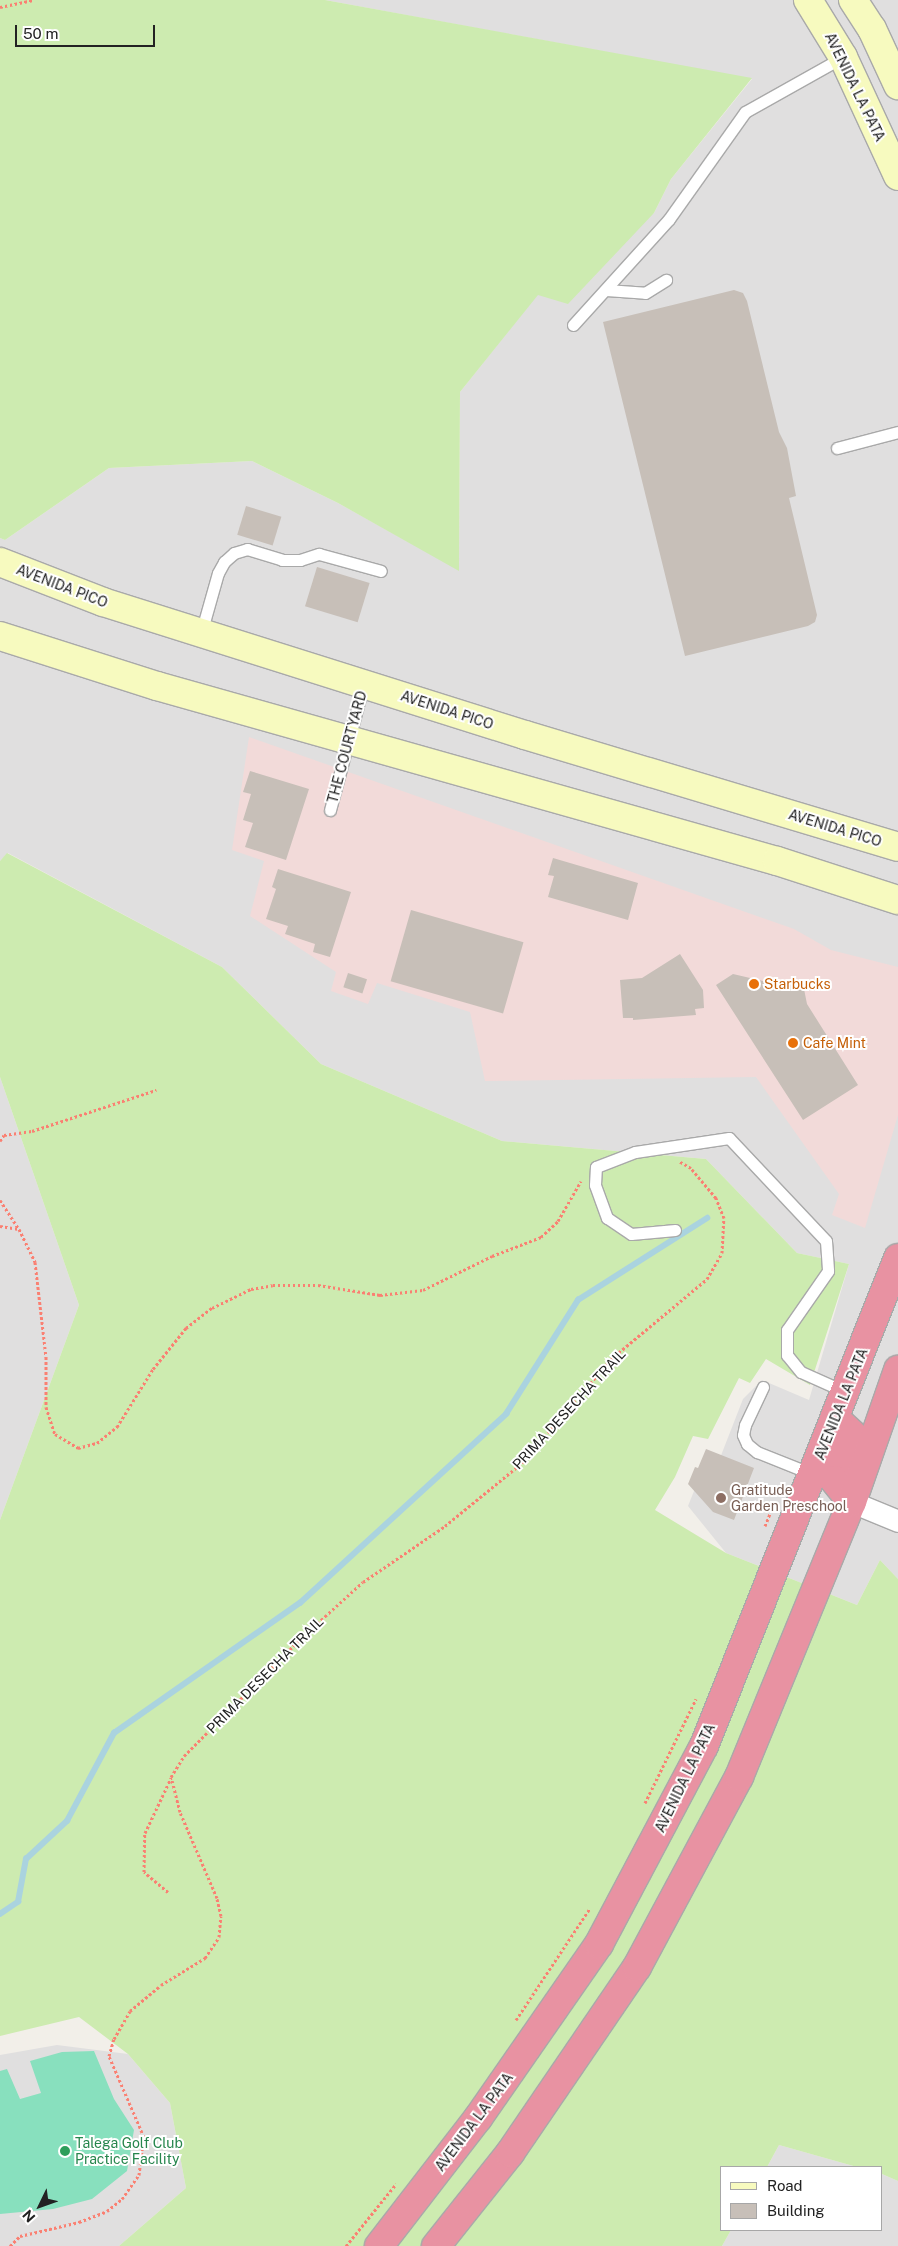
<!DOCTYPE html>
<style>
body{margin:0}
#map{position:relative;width:898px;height:2246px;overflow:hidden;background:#f2efe9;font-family:"Public Sans",sans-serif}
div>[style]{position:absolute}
.residential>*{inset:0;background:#e0dfdf}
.commercial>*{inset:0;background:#f2dad9}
.grass>*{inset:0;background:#cdebb0}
.pitch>*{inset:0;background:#88e0be}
.stream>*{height:5.5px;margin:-2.75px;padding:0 2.75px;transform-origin:2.75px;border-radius:2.75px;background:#aad3df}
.building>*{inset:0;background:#c7bfb8;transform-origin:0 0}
.path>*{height:3px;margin-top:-1.5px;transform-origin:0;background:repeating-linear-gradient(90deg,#fa8072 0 2.5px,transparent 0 5px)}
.roads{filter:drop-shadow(1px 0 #a9a9a9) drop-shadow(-1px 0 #a9a9a9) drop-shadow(0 1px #a9a9a9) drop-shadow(0 -1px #a9a9a9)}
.lane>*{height:11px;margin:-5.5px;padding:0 5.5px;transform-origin:5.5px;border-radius:5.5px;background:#fff}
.street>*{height:21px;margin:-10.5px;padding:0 10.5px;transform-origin:10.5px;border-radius:10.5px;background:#fff}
.secondary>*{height:28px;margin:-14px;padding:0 14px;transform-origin:14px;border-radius:14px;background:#f7fabf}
.highway>*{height:28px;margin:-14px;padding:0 14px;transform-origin:14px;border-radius:14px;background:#e892a2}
.dots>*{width:14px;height:14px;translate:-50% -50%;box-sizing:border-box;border:2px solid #fff;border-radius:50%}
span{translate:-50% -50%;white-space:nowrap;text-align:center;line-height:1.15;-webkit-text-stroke:4px #fff;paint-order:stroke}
.street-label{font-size:14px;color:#222}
.food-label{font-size:14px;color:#c56008}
.left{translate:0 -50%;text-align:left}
.education-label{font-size:14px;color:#785e54}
.leisure-label{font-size:14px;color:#27864d}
.legend{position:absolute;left:720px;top:2166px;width:162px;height:65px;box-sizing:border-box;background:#fff;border:1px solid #a7a7a7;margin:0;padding:6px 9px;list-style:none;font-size:15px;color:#222}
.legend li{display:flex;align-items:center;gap:10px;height:25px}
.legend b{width:25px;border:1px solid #a7a7a7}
.north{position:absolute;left:15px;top:2181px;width:50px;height:50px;-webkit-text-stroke:4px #fff;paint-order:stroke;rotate:228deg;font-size:14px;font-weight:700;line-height:20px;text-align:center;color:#222}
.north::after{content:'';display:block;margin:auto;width:18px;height:22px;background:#222;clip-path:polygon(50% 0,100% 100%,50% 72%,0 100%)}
.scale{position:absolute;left:15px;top:25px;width:140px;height:22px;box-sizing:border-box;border:2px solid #222;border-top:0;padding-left:6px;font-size:15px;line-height:18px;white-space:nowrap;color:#222;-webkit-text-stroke:4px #fff;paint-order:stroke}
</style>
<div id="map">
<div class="residential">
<div style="clip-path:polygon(325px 0,898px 0,898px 1579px,880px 1560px,857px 1605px,726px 1553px,688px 1506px,704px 1466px,720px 1458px,743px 1399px,762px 1380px,809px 1400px,849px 1264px,797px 1253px,706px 1159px,502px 1141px,321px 1064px,222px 967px,8px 853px,0 861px,0 538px,5px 540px,109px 468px,252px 461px,338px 503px,459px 570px,460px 392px,538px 294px,654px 213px,671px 179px,752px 79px)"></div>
<div style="clip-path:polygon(0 1077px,79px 1305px,0 1520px)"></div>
<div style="clip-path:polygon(57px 2045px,128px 2054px,170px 2103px,186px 2188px,119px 2246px,0 2246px,0 2055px)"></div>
<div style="clip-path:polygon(779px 2145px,857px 2167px,767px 2167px)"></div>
<div style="clip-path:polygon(882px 2174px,898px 2181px,898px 2246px,722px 2246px,731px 2230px,882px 2230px)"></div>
</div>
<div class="commercial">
<div style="clip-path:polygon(249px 737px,794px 929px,831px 950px,898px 967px,898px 1115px,865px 1228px,832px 1215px,839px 1194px,756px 1077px,485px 1081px,470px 1012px,377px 983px,368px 1004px,331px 991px,336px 972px,250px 916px,264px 861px,232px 850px)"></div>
</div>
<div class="grass">
<div style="clip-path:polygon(0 0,325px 0,752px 78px,671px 179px,654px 213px,568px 304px,538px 295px,460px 392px,459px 571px,338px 503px,252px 461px,109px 468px,5px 540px,0 538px)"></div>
<div style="clip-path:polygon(7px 853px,222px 967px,321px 1064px,502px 1141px,706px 1159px,797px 1253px,849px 1264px,810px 1385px,766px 1359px,750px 1383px,739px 1378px,708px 1439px,693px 1436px,675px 1477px,655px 1510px,726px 1553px,857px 1605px,880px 1560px,898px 1579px,898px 2181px,882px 2174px,882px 2167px,857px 2167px,779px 2145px,767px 2167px,722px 2167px,722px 2230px,731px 2230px,722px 2246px,119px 2246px,186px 2188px,170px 2103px,128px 2054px,79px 2017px,0 2036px,0 1520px,79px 1305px,0 1077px,0 861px)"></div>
</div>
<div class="pitch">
<div style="clip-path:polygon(94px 2051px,114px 2099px,134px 2130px,127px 2171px,92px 2199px,53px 2209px,0 2214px,0 2071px,7px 2069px,20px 2099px,41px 2093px,30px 2061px,62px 2052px)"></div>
</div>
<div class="stream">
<div style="left:0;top:1914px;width:22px;rotate:-34deg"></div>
<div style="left:18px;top:1902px;width:44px;rotate:-79.5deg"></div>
<div style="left:26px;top:1859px;width:56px;rotate:-42.8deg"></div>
<div style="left:67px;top:1821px;width:100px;rotate:-61.9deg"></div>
<div style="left:114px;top:1733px;width:227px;rotate:-35deg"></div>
<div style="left:300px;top:1603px;width:280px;rotate:-42.5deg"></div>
<div style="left:506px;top:1414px;width:135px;rotate:-57.7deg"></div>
<div style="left:578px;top:1300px;width:153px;rotate:-32.4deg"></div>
</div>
<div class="building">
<div style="clip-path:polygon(734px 290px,743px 293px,747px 301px,779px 432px,787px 448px,796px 496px,789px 498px,817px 615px,815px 622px,808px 626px,685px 656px,603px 322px)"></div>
<div style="left:246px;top:506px;width:37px;height:30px;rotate:17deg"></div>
<div style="left:317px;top:567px;width:55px;height:41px;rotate:17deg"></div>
<div style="clip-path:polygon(250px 771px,309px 789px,286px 860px,245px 847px,253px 823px,243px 820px,251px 794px,243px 792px)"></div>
<div style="clip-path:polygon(553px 858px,638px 883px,628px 920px,548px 897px,554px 876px,548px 875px)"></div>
<div style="clip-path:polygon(278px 869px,351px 892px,330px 957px,313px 952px,315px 944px,285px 934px,288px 926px,266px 919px,276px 889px,272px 887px)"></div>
<div style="left:411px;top:910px;width:117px;height:74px;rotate:16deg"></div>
<div style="clip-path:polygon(680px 954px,703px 990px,704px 1008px,695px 1009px,696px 1015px,633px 1020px,633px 1018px,623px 1018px,620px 980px,642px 978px)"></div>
<div style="left:348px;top:973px;width:20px;height:15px;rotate:18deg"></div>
<div style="clip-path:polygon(733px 974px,785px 986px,793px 984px,804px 989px,807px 1004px,858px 1085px,803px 1120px,716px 985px)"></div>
<div style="clip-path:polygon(706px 1449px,754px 1468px,734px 1520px,713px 1512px,688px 1484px,695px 1467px,698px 1468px)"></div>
</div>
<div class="path">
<div style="left:0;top:7px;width:34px;rotate:-12deg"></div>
<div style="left:0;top:1141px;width:7px;rotate:-56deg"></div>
<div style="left:4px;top:1135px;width:28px;rotate:-8deg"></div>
<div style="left:32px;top:1131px;width:131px;rotate:-18.3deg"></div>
<div style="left:0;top:1200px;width:35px;rotate:57deg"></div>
<div style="left:0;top:1226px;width:19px;rotate:9deg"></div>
<div style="left:19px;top:1229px;width:37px;rotate:64deg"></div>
<div style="left:35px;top:1262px;width:96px;rotate:83.4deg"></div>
<div style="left:46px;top:1357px;width:50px;rotate:90deg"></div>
<div style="left:46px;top:1407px;width:28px;rotate:72deg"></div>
<div style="left:55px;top:1434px;width:27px;rotate:31deg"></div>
<div style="left:78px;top:1448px;width:20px;rotate:-15deg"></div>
<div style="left:97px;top:1443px;width:26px;rotate:-39deg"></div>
<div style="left:117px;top:1427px;width:68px;rotate:-58.2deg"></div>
<div style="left:153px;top:1369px;width:53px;rotate:-51.2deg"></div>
<div style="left:186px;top:1328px;width:33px;rotate:-38deg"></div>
<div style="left:212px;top:1308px;width:43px;rotate:-26deg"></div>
<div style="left:251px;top:1289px;width:22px;rotate:-10deg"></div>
<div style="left:273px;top:1285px;width:45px"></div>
<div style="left:318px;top:1285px;width:63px;rotate:9.2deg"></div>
<div style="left:380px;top:1295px;width:43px;rotate:-6.6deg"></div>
<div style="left:423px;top:1290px;width:77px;rotate:-26.2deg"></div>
<div style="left:492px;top:1256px;width:53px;rotate:-21.2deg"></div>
<div style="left:541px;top:1237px;width:23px;rotate:-43deg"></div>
<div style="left:558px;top:1221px;width:46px;rotate:-60.1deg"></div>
<div style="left:765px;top:1526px;width:18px;rotate:-68deg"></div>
<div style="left:645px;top:1803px;width:116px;rotate:-63.9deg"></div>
<div style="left:168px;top:1892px;width:31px;rotate:-140deg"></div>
<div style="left:144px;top:1872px;width:39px;rotate:-89deg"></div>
<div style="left:145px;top:1833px;width:61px;rotate:-64.7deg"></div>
<div style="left:516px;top:2020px;width:134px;rotate:-56.5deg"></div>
<div style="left:10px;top:2246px;width:14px;rotate:-45deg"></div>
<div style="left:20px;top:2236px;width:61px;rotate:-13.3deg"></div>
<div style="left:79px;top:2222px;width:30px;rotate:-21deg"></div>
<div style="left:107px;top:2211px;width:19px;rotate:-39deg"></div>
<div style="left:122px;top:2199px;width:29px;rotate:-55deg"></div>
<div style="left:139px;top:2175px;width:38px;rotate:-83deg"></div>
<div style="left:144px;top:2137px;width:88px;rotate:-113.4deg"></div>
<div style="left:109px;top:2056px;width:18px;rotate:-74deg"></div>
<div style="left:114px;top:2039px;width:32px;rotate:-60deg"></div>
<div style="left:130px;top:2011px;width:40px;rotate:-40deg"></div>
<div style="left:161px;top:1985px;width:52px;rotate:-31.5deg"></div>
<div style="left:205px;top:1958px;width:25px;rotate:-56deg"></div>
<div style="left:219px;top:1937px;width:21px;rotate:-85deg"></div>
<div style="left:221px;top:1916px;width:18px;rotate:-103deg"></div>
<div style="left:217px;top:1898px;width:94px;rotate:-113.3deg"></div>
<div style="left:180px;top:1812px;width:36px;rotate:-104deg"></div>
<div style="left:171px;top:1777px;width:25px;rotate:-58deg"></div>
<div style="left:184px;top:1756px;width:163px;rotate:-45.2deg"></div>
<div style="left:299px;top:1640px;width:86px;rotate:-42.2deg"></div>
<div style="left:363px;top:1582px;width:99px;rotate:-34.3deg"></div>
<div style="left:445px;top:1526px;width:99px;rotate:-39.3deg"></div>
<div style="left:522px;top:1463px;width:137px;rotate:-49.4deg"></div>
<div style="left:611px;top:1359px;width:125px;rotate:-39.8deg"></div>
<div style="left:707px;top:1279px;width:30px;rotate:-60deg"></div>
<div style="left:722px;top:1253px;width:35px;rotate:-87deg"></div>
<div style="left:724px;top:1218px;width:22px;rotate:-112deg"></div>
<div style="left:716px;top:1198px;width:39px;rotate:-130deg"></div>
<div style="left:691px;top:1168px;width:14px;rotate:-150deg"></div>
<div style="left:346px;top:2246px;width:80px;rotate:-51.1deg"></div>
</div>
<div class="roads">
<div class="lane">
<div style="left:606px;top:290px;width:39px;rotate:4deg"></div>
<div style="left:645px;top:293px;width:25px;rotate:-32deg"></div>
<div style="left:573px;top:325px;width:143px;rotate:-47.8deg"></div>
<div style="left:669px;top:219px;width:131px;rotate:-54.6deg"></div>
<div style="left:745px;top:112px;width:112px;rotate:-29.3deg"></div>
<div style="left:837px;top:448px;width:63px;rotate:-14.7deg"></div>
<div style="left:201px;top:633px;width:62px;rotate:-74.2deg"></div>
<div style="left:218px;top:573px;width:13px;rotate:-61deg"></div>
<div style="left:224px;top:562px;width:13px;rotate:-42deg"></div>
<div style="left:234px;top:553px;width:14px;rotate:-17deg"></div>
<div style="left:247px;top:549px;width:37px;rotate:17deg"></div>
<div style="left:282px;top:560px;width:18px"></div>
<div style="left:300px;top:560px;width:20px;rotate:-18deg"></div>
<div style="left:319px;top:554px;width:64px;rotate:15.3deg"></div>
<div style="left:330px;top:810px;width:131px;rotate:-75deg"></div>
<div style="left:675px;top:1230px;width:44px;rotate:174.8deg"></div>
<div style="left:631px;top:1234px;width:29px;rotate:-146deg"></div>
<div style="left:607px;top:1218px;width:35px;rotate:-110deg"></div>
<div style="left:595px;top:1185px;width:18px;rotate:-87deg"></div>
<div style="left:596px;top:1167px;width:42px;rotate:-21deg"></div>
<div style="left:635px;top:1152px;width:95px;rotate:-8.5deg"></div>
<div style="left:729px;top:1138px;width:141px;rotate:46.7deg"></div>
<div style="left:826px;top:1241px;width:30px;rotate:86deg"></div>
<div style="left:828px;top:1271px;width:72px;rotate:124.8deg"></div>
<div style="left:787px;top:1330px;width:25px;rotate:90deg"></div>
<div style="left:787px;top:1355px;width:22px;rotate:51deg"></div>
<div style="left:801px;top:1372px;width:49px;rotate:24deg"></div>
<div style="left:763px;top:1387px;width:42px;rotate:115.3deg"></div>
<div style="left:745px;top:1425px;width:10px;rotate:101deg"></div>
<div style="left:743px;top:1435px;width:10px;rotate:66deg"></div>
<div style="left:747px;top:1444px;width:13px;rotate:39deg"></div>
<div style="left:757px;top:1452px;width:59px;rotate:21.8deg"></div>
</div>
<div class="street">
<div style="left:852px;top:1502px;width:50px;rotate:22.4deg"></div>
</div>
<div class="secondary">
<div style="left:808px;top:0;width:67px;rotate:58.4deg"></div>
<div style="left:843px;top:57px;width:131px;rotate:65.2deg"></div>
<div style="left:853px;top:0;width:35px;rotate:57deg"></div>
<div style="left:872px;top:29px;width:62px;rotate:65.1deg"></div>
<div style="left:0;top:562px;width:110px;rotate:21.2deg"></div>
<div style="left:103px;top:602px;width:442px;rotate:17.5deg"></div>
<div style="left:525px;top:735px;width:389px;rotate:16.7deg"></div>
<div style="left:0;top:636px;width:165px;rotate:17.7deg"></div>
<div style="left:157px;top:686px;width:644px;rotate:15.76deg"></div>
<div style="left:777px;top:861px;width:127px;rotate:17.9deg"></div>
</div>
<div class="highway">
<div style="left:836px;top:1419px;width:22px;rotate:43deg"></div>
<div style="left:852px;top:1434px;width:49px;rotate:111.4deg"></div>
<div style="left:834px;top:1480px;width:28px;rotate:51deg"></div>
<div style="left:379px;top:2246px;width:162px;rotate:-52.3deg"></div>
<div style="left:478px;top:2118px;width:212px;rotate:-55.2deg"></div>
<div style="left:599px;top:1944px;width:224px;rotate:-62.1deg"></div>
<div style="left:704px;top:1746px;width:525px;rotate:-68.32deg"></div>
<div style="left:436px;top:2246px;width:119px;rotate:-51.5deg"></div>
<div style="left:510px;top:2153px;width:225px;rotate:-55.7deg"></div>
<div style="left:637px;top:1967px;width:216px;rotate:-61.8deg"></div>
<div style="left:739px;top:1777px;width:297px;rotate:-67.7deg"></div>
<div style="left:852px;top:1502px;width:140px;rotate:-70.8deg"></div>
</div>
</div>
<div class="dots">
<div style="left:754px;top:984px;background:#e8710a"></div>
<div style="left:793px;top:1043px;background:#e8710a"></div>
<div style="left:721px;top:1498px;background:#8d6e63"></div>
<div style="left:65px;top:2151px;background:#2e9e5b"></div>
</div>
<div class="street-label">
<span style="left:855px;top:87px;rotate:64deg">AVENIDA LA PATA</span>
<span style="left:62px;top:586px;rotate:21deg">AVENIDA PICO</span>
<span style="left:447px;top:710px;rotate:18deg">AVENIDA PICO</span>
<span style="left:347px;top:747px;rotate:-75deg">THE COURTYARD</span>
<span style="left:835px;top:828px;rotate:17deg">AVENIDA PICO</span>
<span style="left:841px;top:1404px;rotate:-68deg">AVENIDA LA PATA</span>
<span style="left:569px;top:1409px;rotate:-47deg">PRIMA DESECHA TRAIL</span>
<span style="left:265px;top:1675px;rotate:-45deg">PRIMA DESECHA TRAIL</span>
<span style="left:685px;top:1778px;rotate:-64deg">AVENIDA LA PATA</span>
<span style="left:474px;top:2122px;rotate:-53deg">AVENIDA LA PATA</span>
</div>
<div class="food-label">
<span class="left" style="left:764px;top:984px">Starbucks</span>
<span class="left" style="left:803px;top:1043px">Cafe Mint</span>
</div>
<div class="education-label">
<span class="left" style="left:731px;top:1498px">Gratitude<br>Garden Preschool</span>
</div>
<div class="leisure-label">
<span class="left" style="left:75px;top:2151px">Talega Golf Club<br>Practice Facility</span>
</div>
<ul class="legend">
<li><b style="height:6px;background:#f7fabf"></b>Road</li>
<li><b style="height:14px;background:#c7bfb8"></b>Building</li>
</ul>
<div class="north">N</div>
<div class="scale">50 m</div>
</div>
